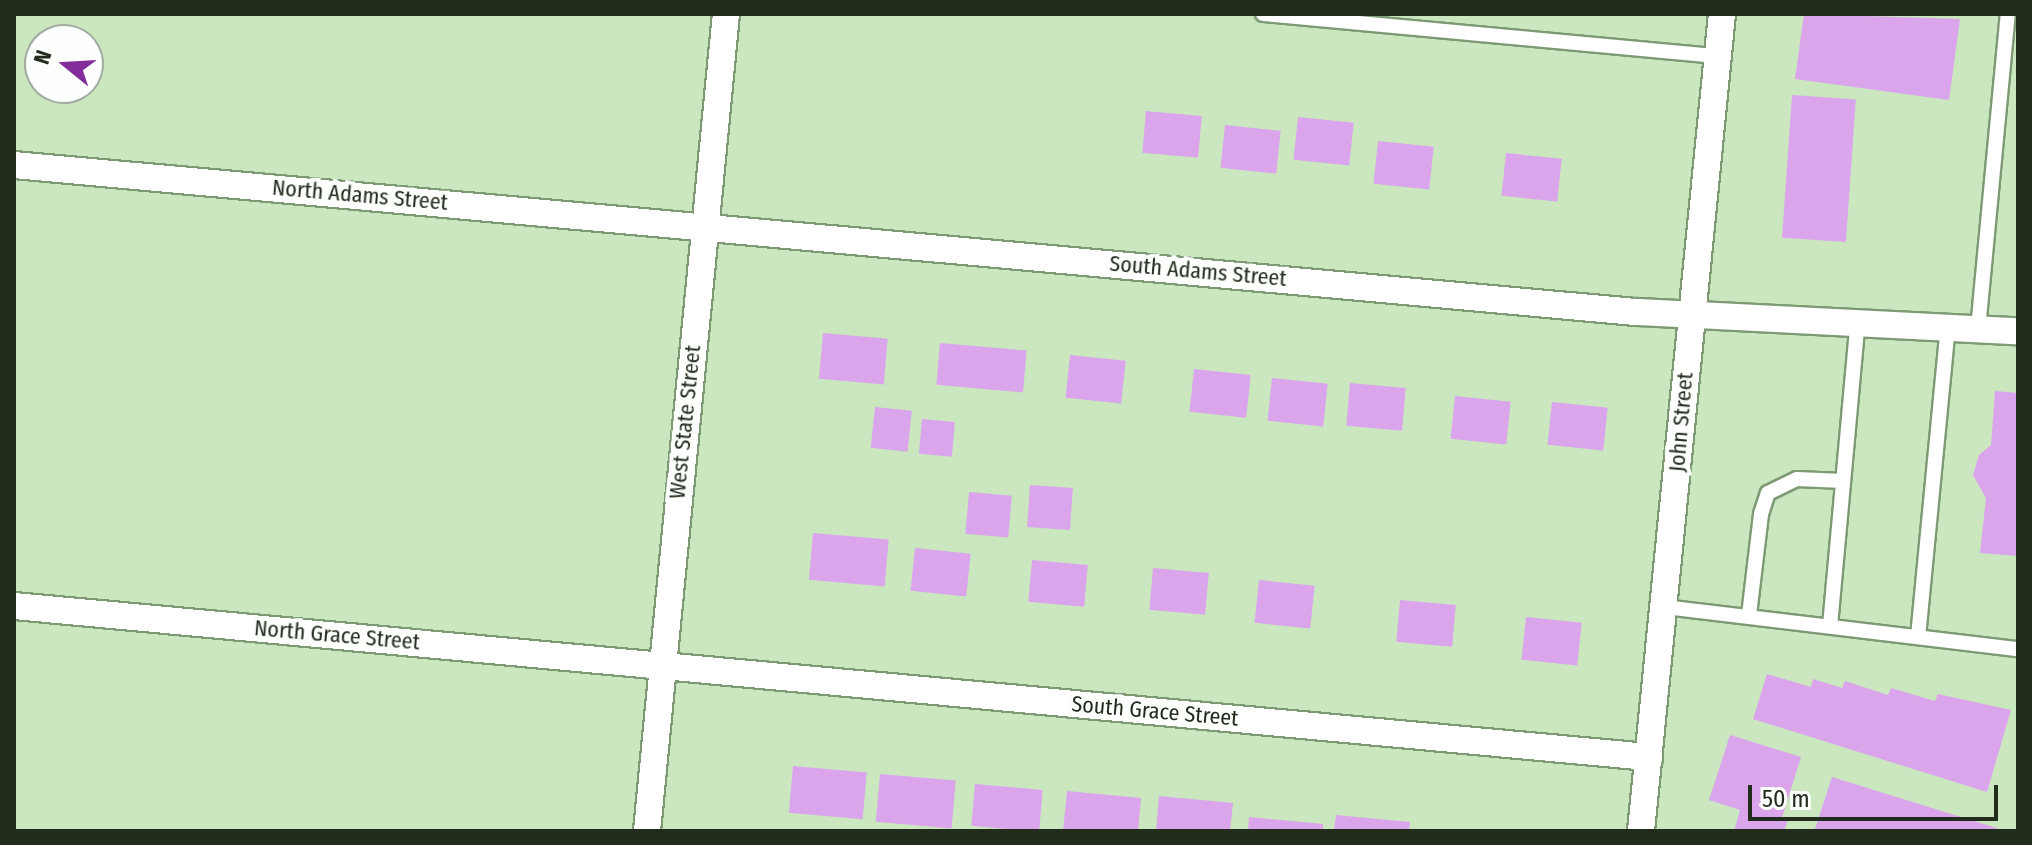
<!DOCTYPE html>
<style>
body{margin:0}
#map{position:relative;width:2032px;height:845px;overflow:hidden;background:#cae7c0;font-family:"Fira Sans Condensed",sans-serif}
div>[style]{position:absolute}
.building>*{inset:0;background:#daa5eb;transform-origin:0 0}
.roads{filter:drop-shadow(2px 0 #7e9a75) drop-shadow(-2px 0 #7e9a75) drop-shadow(0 2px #7e9a75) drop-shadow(0 -2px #7e9a75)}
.lane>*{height:14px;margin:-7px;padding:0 7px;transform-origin:7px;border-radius:7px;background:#fff}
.street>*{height:26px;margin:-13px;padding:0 13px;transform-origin:13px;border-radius:13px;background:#fff}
span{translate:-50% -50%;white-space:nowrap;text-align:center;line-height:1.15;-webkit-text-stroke:8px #fcfffb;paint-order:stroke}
.street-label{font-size:22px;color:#212c1d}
.frame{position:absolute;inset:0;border:16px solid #212c1d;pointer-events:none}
.north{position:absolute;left:24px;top:24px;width:80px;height:80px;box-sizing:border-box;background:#fcfffb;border:2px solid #a4aba2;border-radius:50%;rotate:288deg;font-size:22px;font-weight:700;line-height:32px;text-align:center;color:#212c1d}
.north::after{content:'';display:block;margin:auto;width:28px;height:36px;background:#832d9b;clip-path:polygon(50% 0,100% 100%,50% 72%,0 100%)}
.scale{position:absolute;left:1748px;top:785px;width:250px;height:36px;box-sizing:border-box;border:4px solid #212c1d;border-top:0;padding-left:10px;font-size:24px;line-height:28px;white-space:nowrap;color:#212c1d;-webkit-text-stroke:6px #fcfffb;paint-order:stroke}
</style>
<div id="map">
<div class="building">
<div style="clip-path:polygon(1804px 14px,1960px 19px,1949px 100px,1795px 79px)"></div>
<div style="left:1792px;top:95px;width:64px;height:143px;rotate:4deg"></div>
<div style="left:1146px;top:111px;width:56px;height:42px;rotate:5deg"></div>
<div style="left:1298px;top:117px;width:56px;height:43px;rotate:6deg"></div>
<div style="left:1225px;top:125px;width:56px;height:43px;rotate:6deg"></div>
<div style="left:1378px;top:141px;width:56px;height:43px;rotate:6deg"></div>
<div style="left:1506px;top:153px;width:56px;height:43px;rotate:6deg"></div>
<div style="left:823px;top:333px;width:65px;height:46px;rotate:5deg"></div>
<div style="left:940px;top:343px;width:87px;height:42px;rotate:5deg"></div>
<div style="left:1070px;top:355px;width:56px;height:43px;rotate:6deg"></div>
<div style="left:1194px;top:369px;width:57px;height:43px;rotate:6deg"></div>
<div style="left:1272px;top:378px;width:56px;height:43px;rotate:6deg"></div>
<div style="left:1350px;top:383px;width:56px;height:43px;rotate:5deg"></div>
<div style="clip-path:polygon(1995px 391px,2018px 393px,2018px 556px,1980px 553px,1986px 498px,1973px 475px,1979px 455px,1991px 445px)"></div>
<div style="left:1455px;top:396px;width:56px;height:43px;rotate:6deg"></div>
<div style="left:1552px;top:402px;width:56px;height:43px;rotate:6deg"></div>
<div style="left:875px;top:407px;width:37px;height:41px;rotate:6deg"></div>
<div style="left:922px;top:419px;width:33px;height:35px;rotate:5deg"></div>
<div style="left:1030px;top:485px;width:43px;height:42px;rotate:4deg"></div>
<div style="left:969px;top:492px;width:43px;height:42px;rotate:5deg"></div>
<div style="left:813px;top:533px;width:76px;height:47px;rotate:5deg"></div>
<div style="left:915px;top:548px;width:56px;height:43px;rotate:6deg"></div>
<div style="left:1032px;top:560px;width:56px;height:42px;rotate:5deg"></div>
<div style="left:1153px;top:568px;width:56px;height:42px;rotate:5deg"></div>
<div style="left:1259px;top:580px;width:56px;height:43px;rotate:6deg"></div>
<div style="left:1400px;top:600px;width:56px;height:42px;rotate:5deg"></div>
<div style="left:1526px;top:617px;width:56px;height:43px;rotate:6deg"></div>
<div style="clip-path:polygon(1767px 674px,1811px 687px,1813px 679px,1842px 688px,1845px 681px,1888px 695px,1891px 688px,1935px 701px,1938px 694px,2011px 710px,1987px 792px,1753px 719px)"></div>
<div style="clip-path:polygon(1730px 735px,1801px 757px,1782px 818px,1788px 820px,1784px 831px,1734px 831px,1740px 810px,1709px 800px)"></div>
<div style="left:793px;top:766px;width:74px;height:47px;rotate:5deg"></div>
<div style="left:880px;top:774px;width:76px;height:48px;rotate:5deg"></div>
<div style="clip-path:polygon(1832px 777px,2003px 830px,2002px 831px,1815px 829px)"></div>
<div style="left:975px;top:784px;width:68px;height:42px;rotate:5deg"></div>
<div style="clip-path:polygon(1067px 791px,1141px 798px,1138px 831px,1063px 831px)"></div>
<div style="clip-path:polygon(1159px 796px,1233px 803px,1230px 831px,1156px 831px)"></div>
<div style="clip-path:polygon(1336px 815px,1410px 822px,1409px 831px,1334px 831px)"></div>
<div style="clip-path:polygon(1249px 817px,1323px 824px,1323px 831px,1248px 831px)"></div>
</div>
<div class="roads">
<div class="lane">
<div style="left:1263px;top:14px;width:457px;rotate:5.3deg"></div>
<div style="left:1978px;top:329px;width:316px;rotate:-84.6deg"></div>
<div style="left:1664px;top:607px;width:356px;rotate:6.8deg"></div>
<div style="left:1749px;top:615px;width:102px;rotate:-83.2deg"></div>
<div style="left:1761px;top:514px;width:22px;rotate:-72deg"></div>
<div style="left:1768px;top:493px;width:32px;rotate:-26deg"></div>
<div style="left:1797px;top:479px;width:46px;rotate:2.5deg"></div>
<div style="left:1830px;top:626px;width:306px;rotate:-84.8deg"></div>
<div style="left:1918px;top:637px;width:311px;rotate:-84.5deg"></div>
</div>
<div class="street">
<div style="left:14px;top:165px;width:1630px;rotate:5.18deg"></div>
<div style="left:1637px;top:312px;width:381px;rotate:2.9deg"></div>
<div style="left:14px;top:606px;width:1642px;rotate:5.28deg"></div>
<div style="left:647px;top:831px;width:821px;rotate:-84.48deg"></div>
<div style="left:1641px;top:831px;width:821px;rotate:-84.34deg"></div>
</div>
</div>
<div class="street-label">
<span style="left:360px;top:195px;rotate:5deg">North Adams Street</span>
<span style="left:1198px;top:271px;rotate:5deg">South Adams Street</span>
<span style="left:685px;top:422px;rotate:-84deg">West State Street</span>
<span style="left:1681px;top:422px;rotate:-85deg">John Street</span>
<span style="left:337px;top:635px;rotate:5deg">North Grace Street</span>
<span style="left:1155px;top:711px;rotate:5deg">South Grace Street</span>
</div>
<div class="frame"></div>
<div class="north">N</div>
<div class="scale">50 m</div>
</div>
